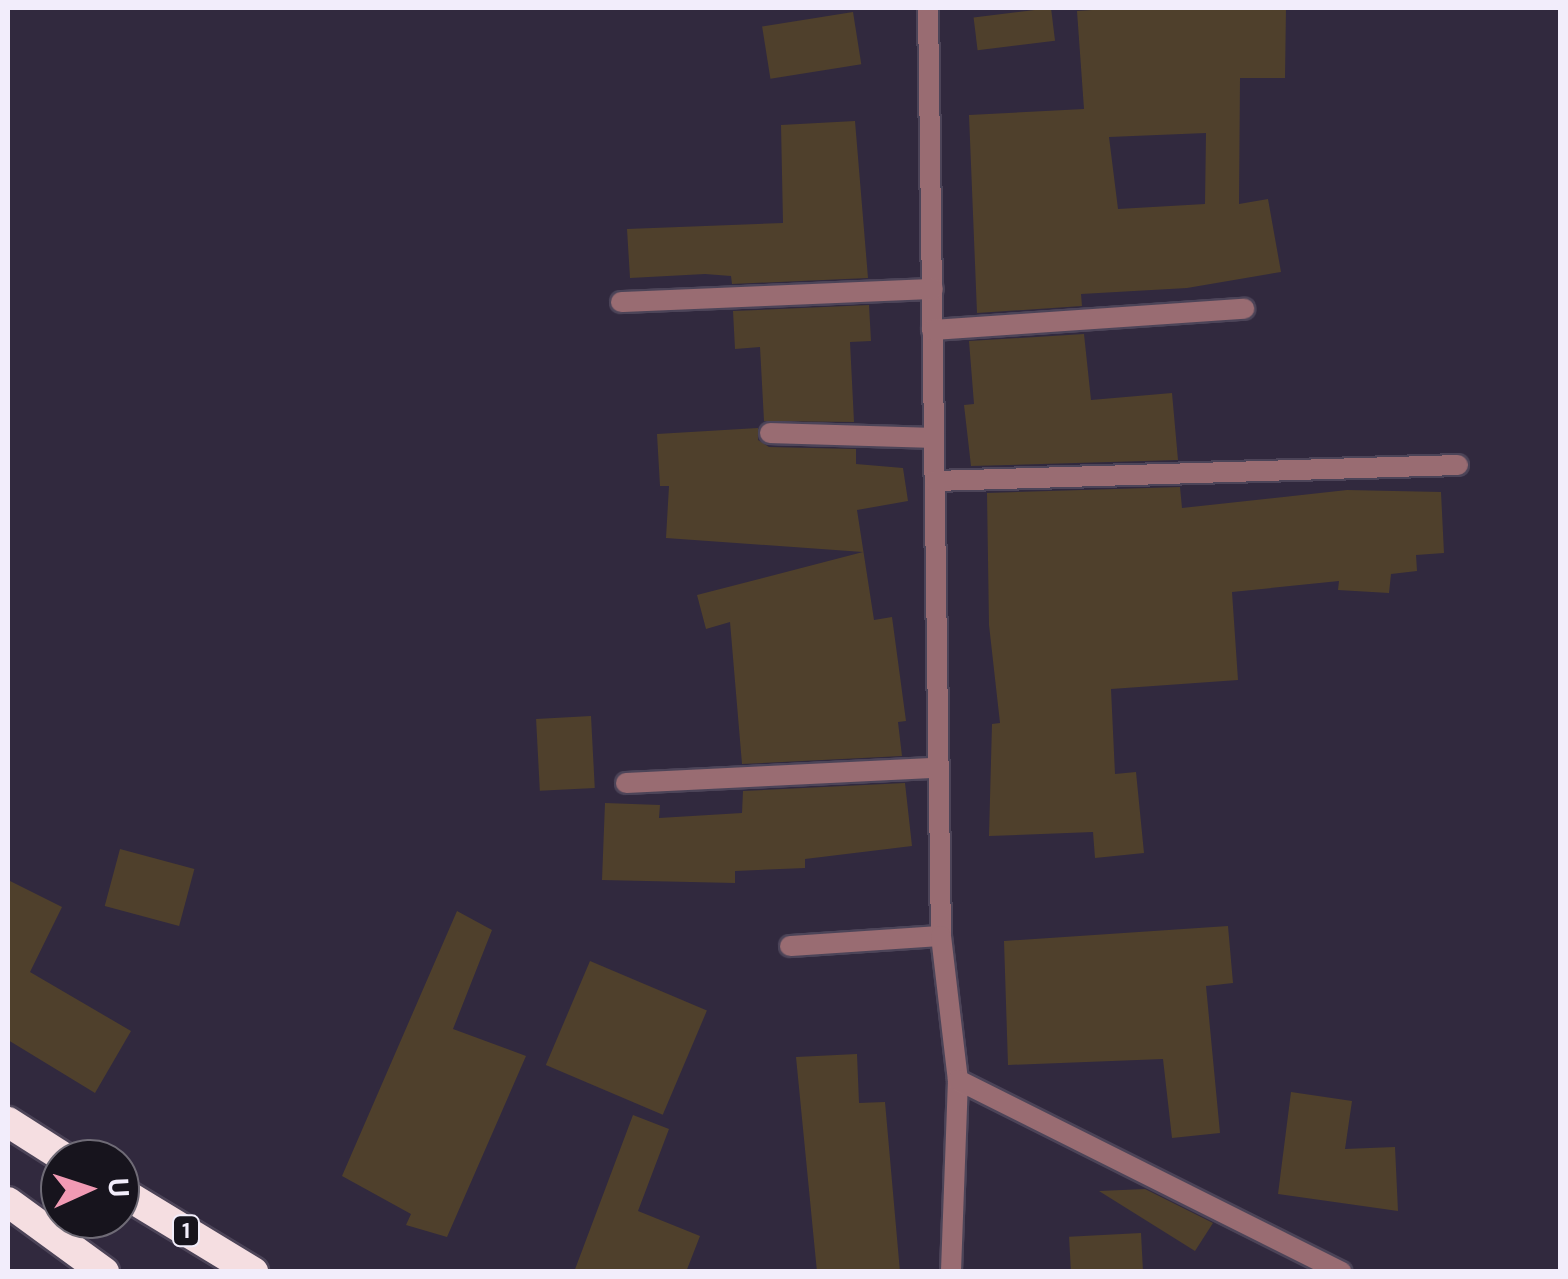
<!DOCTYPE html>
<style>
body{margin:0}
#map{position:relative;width:1568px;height:1279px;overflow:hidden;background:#31293e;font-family:"DM Sans",sans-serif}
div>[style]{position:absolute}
.building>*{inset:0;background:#4f402c;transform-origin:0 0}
.roads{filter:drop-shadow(2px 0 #4c4458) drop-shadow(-2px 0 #4c4458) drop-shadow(0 2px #4c4458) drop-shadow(0 -2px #4c4458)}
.lane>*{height:20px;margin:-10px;padding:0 10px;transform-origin:10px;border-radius:10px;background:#996c72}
.street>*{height:20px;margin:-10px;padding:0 10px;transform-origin:10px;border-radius:10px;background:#996c72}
.highway>*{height:30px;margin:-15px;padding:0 15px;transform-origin:15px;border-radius:15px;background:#f5dee1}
span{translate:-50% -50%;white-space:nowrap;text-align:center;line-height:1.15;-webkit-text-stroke:8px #17141d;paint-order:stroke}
.shield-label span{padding:2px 8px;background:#17141d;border:2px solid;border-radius:8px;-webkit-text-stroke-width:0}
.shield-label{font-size:22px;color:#f2edfb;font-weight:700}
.frame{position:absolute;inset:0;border:10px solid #f2edfb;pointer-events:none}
.north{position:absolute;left:40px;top:1139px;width:100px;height:100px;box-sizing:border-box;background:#17141d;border:2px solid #6f6b76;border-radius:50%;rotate:87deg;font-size:28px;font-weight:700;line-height:40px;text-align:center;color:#f2edfb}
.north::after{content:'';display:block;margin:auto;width:35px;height:45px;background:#f19ab4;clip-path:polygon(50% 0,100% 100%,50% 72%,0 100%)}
</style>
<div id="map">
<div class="building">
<div style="left:1051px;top:8px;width:33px;height:78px;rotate:83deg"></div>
<div style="clip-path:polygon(evenodd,1122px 8px,1286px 8px,1285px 78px,1240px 78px,1239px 204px,1268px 199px,1281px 272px,1187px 288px,1081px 294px,1082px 306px,977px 313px,969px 115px,1084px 109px,1077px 11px,1122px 8px,1206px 133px,1205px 204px,1118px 209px,1109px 137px,1206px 133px)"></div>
<div style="left:853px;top:12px;width:53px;height:92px;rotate:81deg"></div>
<div style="clip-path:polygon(855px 121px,868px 278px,732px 284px,731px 276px,705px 274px,630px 278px,627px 229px,783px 223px,781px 125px)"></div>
<div style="clip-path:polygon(869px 305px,871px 341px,850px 342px,854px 422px,764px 421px,760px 347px,735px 349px,733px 311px)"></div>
<div style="clip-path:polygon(1084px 334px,1091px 400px,1172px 393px,1178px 460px,971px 466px,964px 405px,974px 404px,969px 341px)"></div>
<div style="clip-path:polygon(758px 428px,758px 440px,769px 447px,856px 449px,856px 464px,903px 468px,908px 501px,857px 510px,874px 620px,892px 617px,906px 721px,898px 722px,902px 756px,742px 764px,730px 622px,706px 629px,697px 595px,863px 552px,666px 538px,669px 486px,660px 486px,657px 434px)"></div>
<div style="clip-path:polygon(1180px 487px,1182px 508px,1347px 490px,1441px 492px,1444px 553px,1416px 555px,1417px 571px,1391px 574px,1389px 593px,1338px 590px,1339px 581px,1232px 592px,1238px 680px,1111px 689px,1115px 774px,1136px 772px,1144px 853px,1095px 858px,1093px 832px,989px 836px,992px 724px,1000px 723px,989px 625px,987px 493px)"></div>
<div style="left:591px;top:716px;width:72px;height:55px;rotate:87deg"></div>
<div style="clip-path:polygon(905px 783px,912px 846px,805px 859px,805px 868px,735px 871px,735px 883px,602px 880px,605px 803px,660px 805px,659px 818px,742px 813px,743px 791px)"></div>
<div style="left:120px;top:849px;width:77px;height:59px;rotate:15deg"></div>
<div style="clip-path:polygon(8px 880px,62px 907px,30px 972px,131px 1031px,95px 1093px,8px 1040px)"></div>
<div style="clip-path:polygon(457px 911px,492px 930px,453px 1029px,526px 1056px,447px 1237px,406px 1225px,411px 1214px,342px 1176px)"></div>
<div style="clip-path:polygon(1228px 926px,1233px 983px,1206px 986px,1220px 1133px,1172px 1138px,1163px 1059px,1008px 1065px,1004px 941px)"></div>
<div style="left:590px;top:961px;width:127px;height:113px;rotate:23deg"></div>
<div style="clip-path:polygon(857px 1054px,859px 1103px,885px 1102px,900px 1272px,817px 1272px,796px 1057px)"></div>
<div style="clip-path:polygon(1291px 1092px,1352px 1101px,1345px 1149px,1395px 1147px,1398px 1211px,1278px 1194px)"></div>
<div style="clip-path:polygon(633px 1115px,669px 1129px,638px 1211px,700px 1236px,686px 1272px,574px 1272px)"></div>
<div style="clip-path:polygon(1145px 1189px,1213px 1223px,1195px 1251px,1099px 1191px)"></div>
<div style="left:1141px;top:1233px;width:39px;height:72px;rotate:87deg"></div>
</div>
<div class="roads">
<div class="lane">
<div style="left:770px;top:433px;width:164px;rotate:1.7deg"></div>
<div style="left:626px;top:783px;width:311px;rotate:-2.8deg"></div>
<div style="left:790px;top:946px;width:151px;rotate:-3.8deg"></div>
</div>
<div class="street">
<div style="left:928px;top:8px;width:928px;rotate:89.2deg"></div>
<div style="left:941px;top:936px;width:145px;rotate:83.3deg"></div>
<div style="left:958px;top:1080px;width:192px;rotate:92.1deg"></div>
<div style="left:621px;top:302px;width:312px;rotate:-2.4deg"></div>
<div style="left:932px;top:330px;width:313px;rotate:-3.9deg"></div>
<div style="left:935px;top:481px;width:523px;rotate:-1.75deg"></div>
<div style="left:958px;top:1080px;width:429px;rotate:26.6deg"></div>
</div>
<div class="highway">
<div style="left:8px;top:1122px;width:69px;rotate:32.5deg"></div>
<div style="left:120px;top:1191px;width:156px;rotate:31.3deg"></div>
<div style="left:8px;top:1202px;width:119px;rotate:36.1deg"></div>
</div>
</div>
<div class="shield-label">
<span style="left:186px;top:1231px">1</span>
</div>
<div class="frame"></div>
<div class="north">U</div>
</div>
